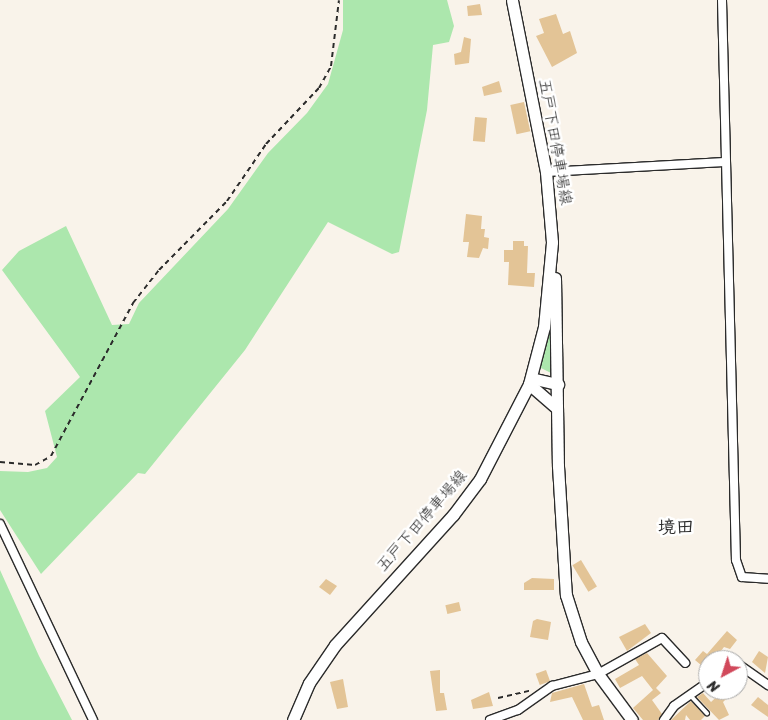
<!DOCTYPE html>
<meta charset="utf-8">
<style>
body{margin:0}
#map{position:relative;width:768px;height:720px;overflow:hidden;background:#f9f3ea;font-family:Sriracha,"Klee One",sans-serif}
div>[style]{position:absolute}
.green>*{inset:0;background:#ace7ad}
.building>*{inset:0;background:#e3c496;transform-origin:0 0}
.path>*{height:2px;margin-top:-1px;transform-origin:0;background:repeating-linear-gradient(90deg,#2b2b2b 0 5px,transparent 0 9px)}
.roads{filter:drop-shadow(1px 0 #2b2b2b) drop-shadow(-1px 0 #2b2b2b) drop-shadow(0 1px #2b2b2b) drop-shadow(0 -1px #2b2b2b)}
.lane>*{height:4px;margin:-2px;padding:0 2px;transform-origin:2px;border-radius:2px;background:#fff}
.street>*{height:8px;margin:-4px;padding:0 4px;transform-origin:4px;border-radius:4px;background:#fff}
.secondary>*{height:11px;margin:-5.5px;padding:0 5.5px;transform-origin:5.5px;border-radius:5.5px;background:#fff}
span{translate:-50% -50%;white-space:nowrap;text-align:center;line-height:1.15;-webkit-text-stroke:5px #fff;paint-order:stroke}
.street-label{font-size:16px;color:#2b2b2b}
.neighbourhood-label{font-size:18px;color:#2b2b2b;font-weight:700}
.north{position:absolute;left:698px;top:650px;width:50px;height:50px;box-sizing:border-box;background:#fff;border:1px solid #aaa;border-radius:50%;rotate:220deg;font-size:14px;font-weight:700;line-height:20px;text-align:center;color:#2b2b2b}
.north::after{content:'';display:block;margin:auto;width:18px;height:22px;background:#d1495b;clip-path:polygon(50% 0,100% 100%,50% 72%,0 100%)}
</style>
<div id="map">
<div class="green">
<div style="clip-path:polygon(343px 0,447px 0,454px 26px,449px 42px,433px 45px,427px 110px,399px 252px,392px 254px,328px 222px,245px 350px,145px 474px,138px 473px,41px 574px,0 510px,0 471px,28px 472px,47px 468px,57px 457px,45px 411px,80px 377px,2px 270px,19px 251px,66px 226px,112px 325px,129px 324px,139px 303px,228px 209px,268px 153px,307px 113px,328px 84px,343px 30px)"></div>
<div style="clip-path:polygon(550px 324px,551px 373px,539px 367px)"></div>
<div style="clip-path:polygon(0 570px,39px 656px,72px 720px,0 720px)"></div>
</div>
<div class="building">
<div style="clip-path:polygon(480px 4px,482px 15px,468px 16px,467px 6px)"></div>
<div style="clip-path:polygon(556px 14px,563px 34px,570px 31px,577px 53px,552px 67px,536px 36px,544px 33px,539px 19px)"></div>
<div style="clip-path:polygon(464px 37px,471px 39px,469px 63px,455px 65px,454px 54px,461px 52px)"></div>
<div style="clip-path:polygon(499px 81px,502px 92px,484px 96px,482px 87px)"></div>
<div style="left:524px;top:102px;width:30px;height:14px;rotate:78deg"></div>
<div style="left:475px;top:117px;width:12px;height:24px;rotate:5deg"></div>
<div style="clip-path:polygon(466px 214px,482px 216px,481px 229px,485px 229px,484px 237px,489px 238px,488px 249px,483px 248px,479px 258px,467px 257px,469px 242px,463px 242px)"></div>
<div style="clip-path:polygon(513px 241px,524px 241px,524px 246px,528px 246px,527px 273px,535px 273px,534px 287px,508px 285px,509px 262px,504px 262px,504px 250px,513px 250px)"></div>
<div style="left:581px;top:560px;width:31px;height:10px;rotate:59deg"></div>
<div style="clip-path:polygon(532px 578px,554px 579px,554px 590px,524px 590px,524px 583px)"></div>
<div style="clip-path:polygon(326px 579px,337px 586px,330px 595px,319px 587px)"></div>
<div style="left:459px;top:602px;width:9px;height:14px;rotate:77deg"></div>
<div style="clip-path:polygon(537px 619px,551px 622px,548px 640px,530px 637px,533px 621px)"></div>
<div style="clip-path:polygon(645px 624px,651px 633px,627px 651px,619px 637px)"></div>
<div style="clip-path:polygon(727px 631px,737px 640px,730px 649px,724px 647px,714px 660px,708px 660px,708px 671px,695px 660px,703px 651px,707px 654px)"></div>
<div style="clip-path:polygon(759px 651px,768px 657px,765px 673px,752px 662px)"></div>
<div style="clip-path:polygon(647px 653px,667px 676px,656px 688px,661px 693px,652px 700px,662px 714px,658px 720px,643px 720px,633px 708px,653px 690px,642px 676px,620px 688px,615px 679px,639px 665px,635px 659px)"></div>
<div style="clip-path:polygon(440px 670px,440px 693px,444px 693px,447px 710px,436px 711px,430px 671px)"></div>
<div style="left:546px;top:670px;width:12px;height:11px;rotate:70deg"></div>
<div style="clip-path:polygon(343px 679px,348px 707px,337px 709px,330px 682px)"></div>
<div style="clip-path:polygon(584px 684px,592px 707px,599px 705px,604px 720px,583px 720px,572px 697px,550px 702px,552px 693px)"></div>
<div style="clip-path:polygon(724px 690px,736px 690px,723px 702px,729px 715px,719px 720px,697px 697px,703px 693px,711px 702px)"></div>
<div style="clip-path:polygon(489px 692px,493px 706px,473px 709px,471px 700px)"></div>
<div style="clip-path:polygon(758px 697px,768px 705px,768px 717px,751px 705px)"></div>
<div style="clip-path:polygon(691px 701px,705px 716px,701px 720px,690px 720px,686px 715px,685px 720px,671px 720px)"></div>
</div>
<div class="path">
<div style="left:0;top:462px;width:35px;rotate:5deg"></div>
<div style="left:35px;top:465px;width:18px;rotate:-29deg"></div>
<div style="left:51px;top:456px;width:174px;rotate:-61.8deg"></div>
<div style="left:133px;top:303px;width:42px;rotate:-51.8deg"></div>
<div style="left:159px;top:270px;width:97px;rotate:-45.4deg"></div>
<div style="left:227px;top:201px;width:69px;rotate:-55.6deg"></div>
<div style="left:266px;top:144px;width:77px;rotate:-46.6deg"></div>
<div style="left:319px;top:88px;width:25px;rotate:-61deg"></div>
<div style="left:331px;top:66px;width:66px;rotate:-83.1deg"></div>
<div style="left:498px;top:698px;width:35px;rotate:-13deg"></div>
</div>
<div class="roads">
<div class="lane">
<div style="left:690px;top:695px;width:25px;rotate:47deg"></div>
</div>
<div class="street">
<div style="left:722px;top:0;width:560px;rotate:88.57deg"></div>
<div style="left:736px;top:560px;width:18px;rotate:71deg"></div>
<div style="left:742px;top:577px;width:26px;rotate:4deg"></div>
<div style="left:546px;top:172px;width:179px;rotate:-3.2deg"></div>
<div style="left:0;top:524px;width:217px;rotate:64.6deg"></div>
<div style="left:738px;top:664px;width:37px;rotate:35deg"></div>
<div style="left:490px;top:720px;width:30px;rotate:-20deg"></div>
<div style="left:518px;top:710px;width:42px;rotate:-35.2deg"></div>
<div style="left:552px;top:686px;width:48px;rotate:-14.6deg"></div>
<div style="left:598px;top:674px;width:73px;rotate:-29.4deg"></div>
<div style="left:662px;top:638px;width:34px;rotate:47deg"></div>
<div style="left:664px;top:720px;width:17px;rotate:-54deg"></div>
<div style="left:674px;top:706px;width:35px;rotate:-35deg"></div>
</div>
<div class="secondary">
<div style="left:555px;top:278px;width:188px;rotate:89.1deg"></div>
<div style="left:558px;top:466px;width:129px;rotate:86.5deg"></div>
<div style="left:566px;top:595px;width:49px;rotate:72.3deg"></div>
<div style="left:581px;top:642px;width:36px;rotate:62deg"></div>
<div style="left:598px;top:674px;width:57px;rotate:53.5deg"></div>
<div style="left:531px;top:378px;width:28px;rotate:13deg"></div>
<div style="left:529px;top:384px;width:37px;rotate:41deg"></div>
<div style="left:293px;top:720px;width:40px;rotate:-66.6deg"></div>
<div style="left:309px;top:683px;width:46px;rotate:-55.6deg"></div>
<div style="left:335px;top:645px;width:176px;rotate:-47.8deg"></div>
<div style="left:453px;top:515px;width:45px;rotate:-53.1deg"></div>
<div style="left:480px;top:479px;width:107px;rotate:-62.7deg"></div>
<div style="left:529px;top:384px;width:59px;rotate:-75.3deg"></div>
<div style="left:544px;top:327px;width:85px;rotate:-84.6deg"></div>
<div style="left:552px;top:242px;width:70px;rotate:-94.9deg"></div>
<div style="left:546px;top:172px;width:175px;rotate:-101.2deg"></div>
</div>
</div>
<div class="street-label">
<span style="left:555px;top:142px;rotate:80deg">五戸下田停車場線</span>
<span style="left:422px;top:521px;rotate:-49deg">五戸下田停車場線</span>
</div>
<div class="neighbourhood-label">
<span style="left:676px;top:527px">境田</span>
</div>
<div class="north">N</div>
</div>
